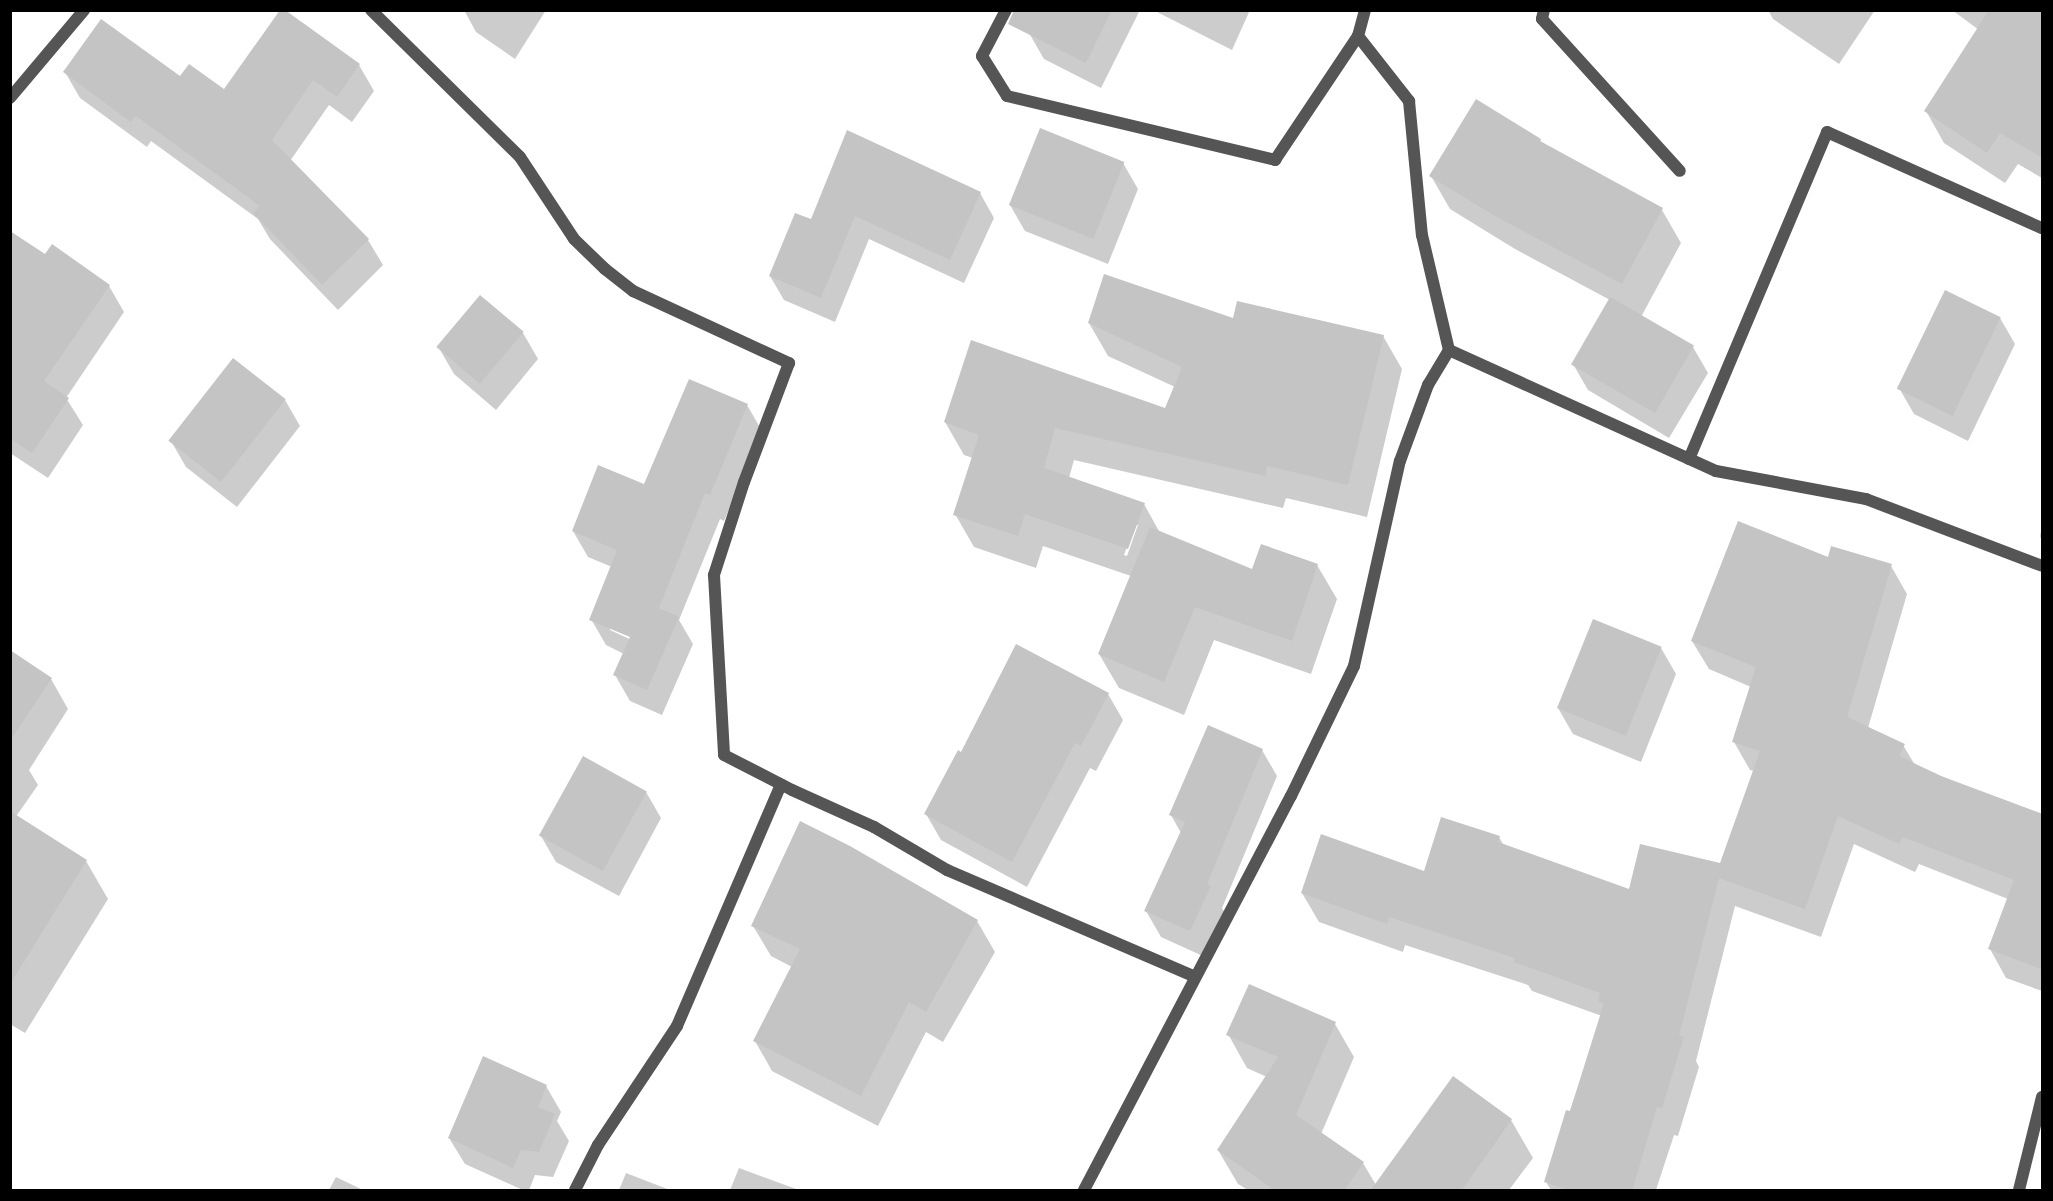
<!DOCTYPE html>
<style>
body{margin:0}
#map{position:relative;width:2053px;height:1201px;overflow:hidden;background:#fff;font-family:"Roboto Condensed",sans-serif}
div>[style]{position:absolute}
.shadow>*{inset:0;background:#0003}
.building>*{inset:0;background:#c4c4c4;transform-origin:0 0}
.street>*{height:12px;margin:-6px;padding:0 6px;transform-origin:6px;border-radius:6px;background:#555}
span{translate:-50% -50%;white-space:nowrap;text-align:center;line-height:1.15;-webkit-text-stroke:4.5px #fff;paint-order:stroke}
.frame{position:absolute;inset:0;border:12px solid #000;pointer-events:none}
</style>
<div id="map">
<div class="shadow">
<div style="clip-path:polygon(464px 10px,546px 10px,515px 59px,476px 32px)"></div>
<div style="clip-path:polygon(1040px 10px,1140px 10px,1101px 88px,1044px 59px,1029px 33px)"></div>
<div style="clip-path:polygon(1153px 10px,1250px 10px,1232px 50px)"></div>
<div style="clip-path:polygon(1768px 10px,1875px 10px,1839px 64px,1773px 19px)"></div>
<div style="clip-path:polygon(1952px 10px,2042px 10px,2042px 178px,2018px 164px,2005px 183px,1944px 143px,1926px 111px,1979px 30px)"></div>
<div style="clip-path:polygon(359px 65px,374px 91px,352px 122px,329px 105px,290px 161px,368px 240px,383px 265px,338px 310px,270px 239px,258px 219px,151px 141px,147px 147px,80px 98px,65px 72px,181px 78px,225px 92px)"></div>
<div style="clip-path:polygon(1540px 140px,1543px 144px,1662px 210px,1681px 243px,1641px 317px,1693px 347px,1708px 373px,1669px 438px,1588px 390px,1573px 364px,1610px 300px,1515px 249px,1450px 209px,1431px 176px)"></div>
<div style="clip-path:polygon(1123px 163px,1138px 189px,1108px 264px,1025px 231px,1010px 205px)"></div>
<div style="clip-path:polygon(980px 193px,994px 218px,964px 283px,869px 239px,835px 322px,784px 300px,770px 276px,812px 221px)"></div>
<div style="clip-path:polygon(10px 233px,46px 256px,109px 286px,124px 312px,66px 398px,83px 425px,48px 478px,10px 453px)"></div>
<div style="clip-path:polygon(2000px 318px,2015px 344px,1968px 441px,1914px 414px,1899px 388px)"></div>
<div style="clip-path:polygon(evenodd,1234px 320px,1383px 336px,1402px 369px,1367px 517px,1286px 498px,1283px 508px,1074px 460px,1069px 478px,1144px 504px,1160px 533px,1253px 571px,1317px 565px,1337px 599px,1311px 674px,1214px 640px,1184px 715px,1119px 688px,1099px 654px,1131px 576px,1043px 546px,1036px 568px,974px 547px,955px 514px,973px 458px,964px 455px,945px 422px,1166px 409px,1175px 387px,1108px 356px,1089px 323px,1234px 320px,1135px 525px,1138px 525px,1127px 556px,1124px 555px,1135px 525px)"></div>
<div style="clip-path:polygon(523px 333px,538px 359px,496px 410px,454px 374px,439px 348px)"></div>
<div style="clip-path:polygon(285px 400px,300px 426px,237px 507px,186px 467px,171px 441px)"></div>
<div style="clip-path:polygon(evenodd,747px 405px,762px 431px,724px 521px,720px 519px,679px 620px,693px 644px,662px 715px,630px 701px,615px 675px,624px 654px,606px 645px,591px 619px,612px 567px,588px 557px,573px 531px,645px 486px,747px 405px,610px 627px,637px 639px,636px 642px,610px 630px,610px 627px)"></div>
<div style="clip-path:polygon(2042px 528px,2042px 541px,2040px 536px)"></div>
<div style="clip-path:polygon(1829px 559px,1891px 566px,1907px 594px,1868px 728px,1903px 745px,1915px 765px,2042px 819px,2042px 991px,2006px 978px,1990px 949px,2008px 899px,1919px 864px,1915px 872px,1854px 844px,1821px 937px,1735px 906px,1696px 1061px,1699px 1067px,1678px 1136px,1674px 1135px,1656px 1190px,1551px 1190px,1546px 1182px,1602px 1016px,1532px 991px,1528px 985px,1405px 945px,1403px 952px,1319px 922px,1302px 893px,1425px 873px,1499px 837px,1504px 846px,1630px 891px,1721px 865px,1754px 771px,1750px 770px,1734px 742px,1751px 687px,1709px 669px,1692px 641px)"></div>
<div style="clip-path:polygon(1661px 648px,1676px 674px,1641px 762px,1573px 734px,1558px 708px)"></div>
<div style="clip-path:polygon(10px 652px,51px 679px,68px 709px,29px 770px,38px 785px,10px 825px)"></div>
<div style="clip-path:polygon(1108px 694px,1123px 720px,1096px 771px,1090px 768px,1027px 887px,941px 840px,926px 814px,961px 754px)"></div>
<div style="clip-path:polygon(1262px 750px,1277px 776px,1222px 908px,1225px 913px,1205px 957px,1161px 937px,1146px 911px,1181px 833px,1171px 815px)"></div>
<div style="clip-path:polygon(646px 792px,661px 818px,619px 896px,556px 862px,541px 836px)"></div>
<div style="clip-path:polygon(86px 861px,108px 899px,25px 1033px,10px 1024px,10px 873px)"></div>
<div style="clip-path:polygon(977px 921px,995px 952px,943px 1042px,926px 1032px,878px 1126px,772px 1071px,755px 1041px,792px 967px,771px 956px,753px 926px)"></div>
<div style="clip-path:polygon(1335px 1024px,1354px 1057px,1321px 1134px,1363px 1163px,1376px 1185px,1511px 1120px,1533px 1158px,1509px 1190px,1248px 1190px,1238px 1184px,1218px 1150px,1267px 1077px,1247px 1068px,1228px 1034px)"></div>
<div style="clip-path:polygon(546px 1086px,561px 1112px,557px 1121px,569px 1141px,553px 1177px,535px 1175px,529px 1190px,523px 1190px,465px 1164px,449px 1138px)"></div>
<div style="clip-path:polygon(739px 1168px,799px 1190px,730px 1190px)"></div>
<div style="clip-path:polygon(626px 1173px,670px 1190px,619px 1190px)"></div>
<div style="clip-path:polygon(336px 1177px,363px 1190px,329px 1190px)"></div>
</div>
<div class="building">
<div style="clip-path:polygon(280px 10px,285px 10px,360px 64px,337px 97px,313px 80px,272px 140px,369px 239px,322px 285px,253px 213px,260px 206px,136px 116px,131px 122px,63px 72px,101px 19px,180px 76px,189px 64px,224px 89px)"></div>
<div style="clip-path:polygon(1014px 10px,1112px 10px,1086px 63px,1008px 24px)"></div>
<div style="clip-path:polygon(1989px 10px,2043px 10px,2043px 158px,2000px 133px,1987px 153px,1924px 111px)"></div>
<div style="clip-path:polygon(1476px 99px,1541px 139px,1540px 141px,1663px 208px,1622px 284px,1495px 216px,1429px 176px)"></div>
<div style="left:1040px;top:128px;width:91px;height:83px;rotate:22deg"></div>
<div style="clip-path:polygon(847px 130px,981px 192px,950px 260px,855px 216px,821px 298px,769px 276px,795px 213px,811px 219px)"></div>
<div style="clip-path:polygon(10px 231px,45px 254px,52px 244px,110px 285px,44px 381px,69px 398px,32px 453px,10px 438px)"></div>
<div style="clip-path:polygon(1104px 274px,1233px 318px,1237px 301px,1384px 335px,1348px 485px,1267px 466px,1265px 476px,1055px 428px,1044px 468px,1145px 503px,1128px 549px,1025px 514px,1018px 536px,953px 515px,979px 435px,944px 422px,971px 340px,1165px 408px,1182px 367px,1088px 323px)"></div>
<div style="left:1945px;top:290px;width:62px;height:110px;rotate:26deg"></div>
<div style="left:480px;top:295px;width:57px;height:68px;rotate:40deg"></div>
<div style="left:1610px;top:297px;width:97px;height:78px;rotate:30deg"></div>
<div style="left:233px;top:358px;width:67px;height:105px;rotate:38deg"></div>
<div style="clip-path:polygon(689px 379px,748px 404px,710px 495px,705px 493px,659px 608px,679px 617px,647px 690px,613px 675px,630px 637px,589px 620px,617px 550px,572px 531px,598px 465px,644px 484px)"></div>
<div style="clip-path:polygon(1738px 521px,1828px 557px,1831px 546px,1892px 564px,1847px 717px,1905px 744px,1899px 756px,1941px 776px,2043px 814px,2043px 970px,1988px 949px,2014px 880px,1903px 837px,1899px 844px,1838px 816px,1805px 909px,1719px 878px,1679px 1036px,1684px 1037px,1662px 1108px,1657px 1107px,1632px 1191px,1572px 1191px,1544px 1182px,1566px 1110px,1570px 1111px,1604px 1003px,1598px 1001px,1600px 993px,1514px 962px,1515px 958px,1389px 917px,1387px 924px,1301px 893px,1321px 834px,1424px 871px,1441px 817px,1500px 836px,1498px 842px,1629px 889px,1640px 844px,1720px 863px,1760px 751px,1732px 742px,1756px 667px,1691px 641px)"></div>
<div style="clip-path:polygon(1150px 527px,1252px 569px,1261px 544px,1318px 564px,1292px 641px,1195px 607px,1164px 682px,1098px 654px)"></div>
<div style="left:1593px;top:619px;width:74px;height:96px;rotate:22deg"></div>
<div style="clip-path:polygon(1016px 644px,1109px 693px,1081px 746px,1075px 743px,1012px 862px,924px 814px,958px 750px,961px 752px)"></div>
<div style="clip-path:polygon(10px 650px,52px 678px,10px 741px)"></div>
<div style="clip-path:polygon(1208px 725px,1263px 749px,1207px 884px,1211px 886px,1190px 931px,1144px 911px,1185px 822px,1169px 815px)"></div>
<div style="left:583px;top:756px;width:73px;height:91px;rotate:29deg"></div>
<div style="clip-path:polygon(10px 811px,87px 860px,10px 984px)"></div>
<div style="clip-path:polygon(800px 821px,850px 846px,978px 920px,926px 1012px,909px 1002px,861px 1096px,753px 1041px,800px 949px,751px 926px)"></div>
<div style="clip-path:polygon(1249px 984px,1336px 1022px,1296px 1115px,1364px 1162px,1344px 1191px,1276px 1191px,1217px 1150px,1278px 1057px,1226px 1035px)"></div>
<div style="clip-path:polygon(483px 1056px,547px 1085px,538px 1107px,555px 1114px,539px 1152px,521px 1150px,513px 1168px,448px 1138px)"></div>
<div style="clip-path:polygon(1453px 1076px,1512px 1119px,1461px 1191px,1370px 1191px)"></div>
</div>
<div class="street">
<div style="left:371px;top:10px;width:209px;rotate:44.6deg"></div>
<div style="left:520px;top:157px;width:98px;rotate:56.6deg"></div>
<div style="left:574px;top:239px;width:43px;rotate:44.1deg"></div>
<div style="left:605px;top:269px;width:36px;rotate:38deg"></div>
<div style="left:633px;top:291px;width:172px;rotate:24.8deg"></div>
<div style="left:789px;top:363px;width:127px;rotate:110.7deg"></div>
<div style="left:744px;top:482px;width:98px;rotate:107.9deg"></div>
<div style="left:714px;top:575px;width:180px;rotate:86.8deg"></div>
<div style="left:724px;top:755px;width:76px;rotate:27.2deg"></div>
<div style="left:792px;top:790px;width:90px;rotate:24.3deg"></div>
<div style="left:874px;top:827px;width:85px;rotate:30.5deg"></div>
<div style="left:947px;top:870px;width:270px;rotate:23.3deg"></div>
<div style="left:1006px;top:10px;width:52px;rotate:117.6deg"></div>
<div style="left:982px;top:56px;width:47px;rotate:58deg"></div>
<div style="left:1007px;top:96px;width:276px;rotate:13.4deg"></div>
<div style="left:1275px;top:160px;width:149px;rotate:-56.2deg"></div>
<div style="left:1365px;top:10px;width:27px;rotate:105deg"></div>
<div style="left:1358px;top:36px;width:83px;rotate:51.9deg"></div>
<div style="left:1409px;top:101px;width:135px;rotate:84.5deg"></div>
<div style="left:1422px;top:235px;width:118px;rotate:76.8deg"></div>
<div style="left:1544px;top:10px;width:9px;rotate:103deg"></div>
<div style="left:1542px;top:19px;width:205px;rotate:47.8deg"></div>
<div style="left:10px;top:98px;width:115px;rotate:-49.9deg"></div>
<div style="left:1689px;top:459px;width:355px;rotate:-67.1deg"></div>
<div style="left:1827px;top:132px;width:235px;rotate:24.1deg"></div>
<div style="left:575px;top:1190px;width:51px;rotate:-62.9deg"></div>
<div style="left:598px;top:1145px;width:143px;rotate:-56.4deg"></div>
<div style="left:677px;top:1026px;width:263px;rotate:-66.7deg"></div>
<div style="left:1084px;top:1190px;width:445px;rotate:-62.3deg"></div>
<div style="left:1291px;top:796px;width:144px;rotate:-64.1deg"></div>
<div style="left:1354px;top:666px;width:210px;rotate:-77.4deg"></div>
<div style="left:1400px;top:461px;width:81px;rotate:-69.8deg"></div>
<div style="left:1428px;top:385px;width:41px;rotate:-59deg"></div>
<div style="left:1449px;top:350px;width:293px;rotate:24.4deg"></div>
<div style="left:1716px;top:471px;width:153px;rotate:10.6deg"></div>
<div style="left:1866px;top:499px;width:188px;rotate:20.8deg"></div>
<div style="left:2019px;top:1190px;width:96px;rotate:-76.1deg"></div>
</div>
<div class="frame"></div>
</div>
